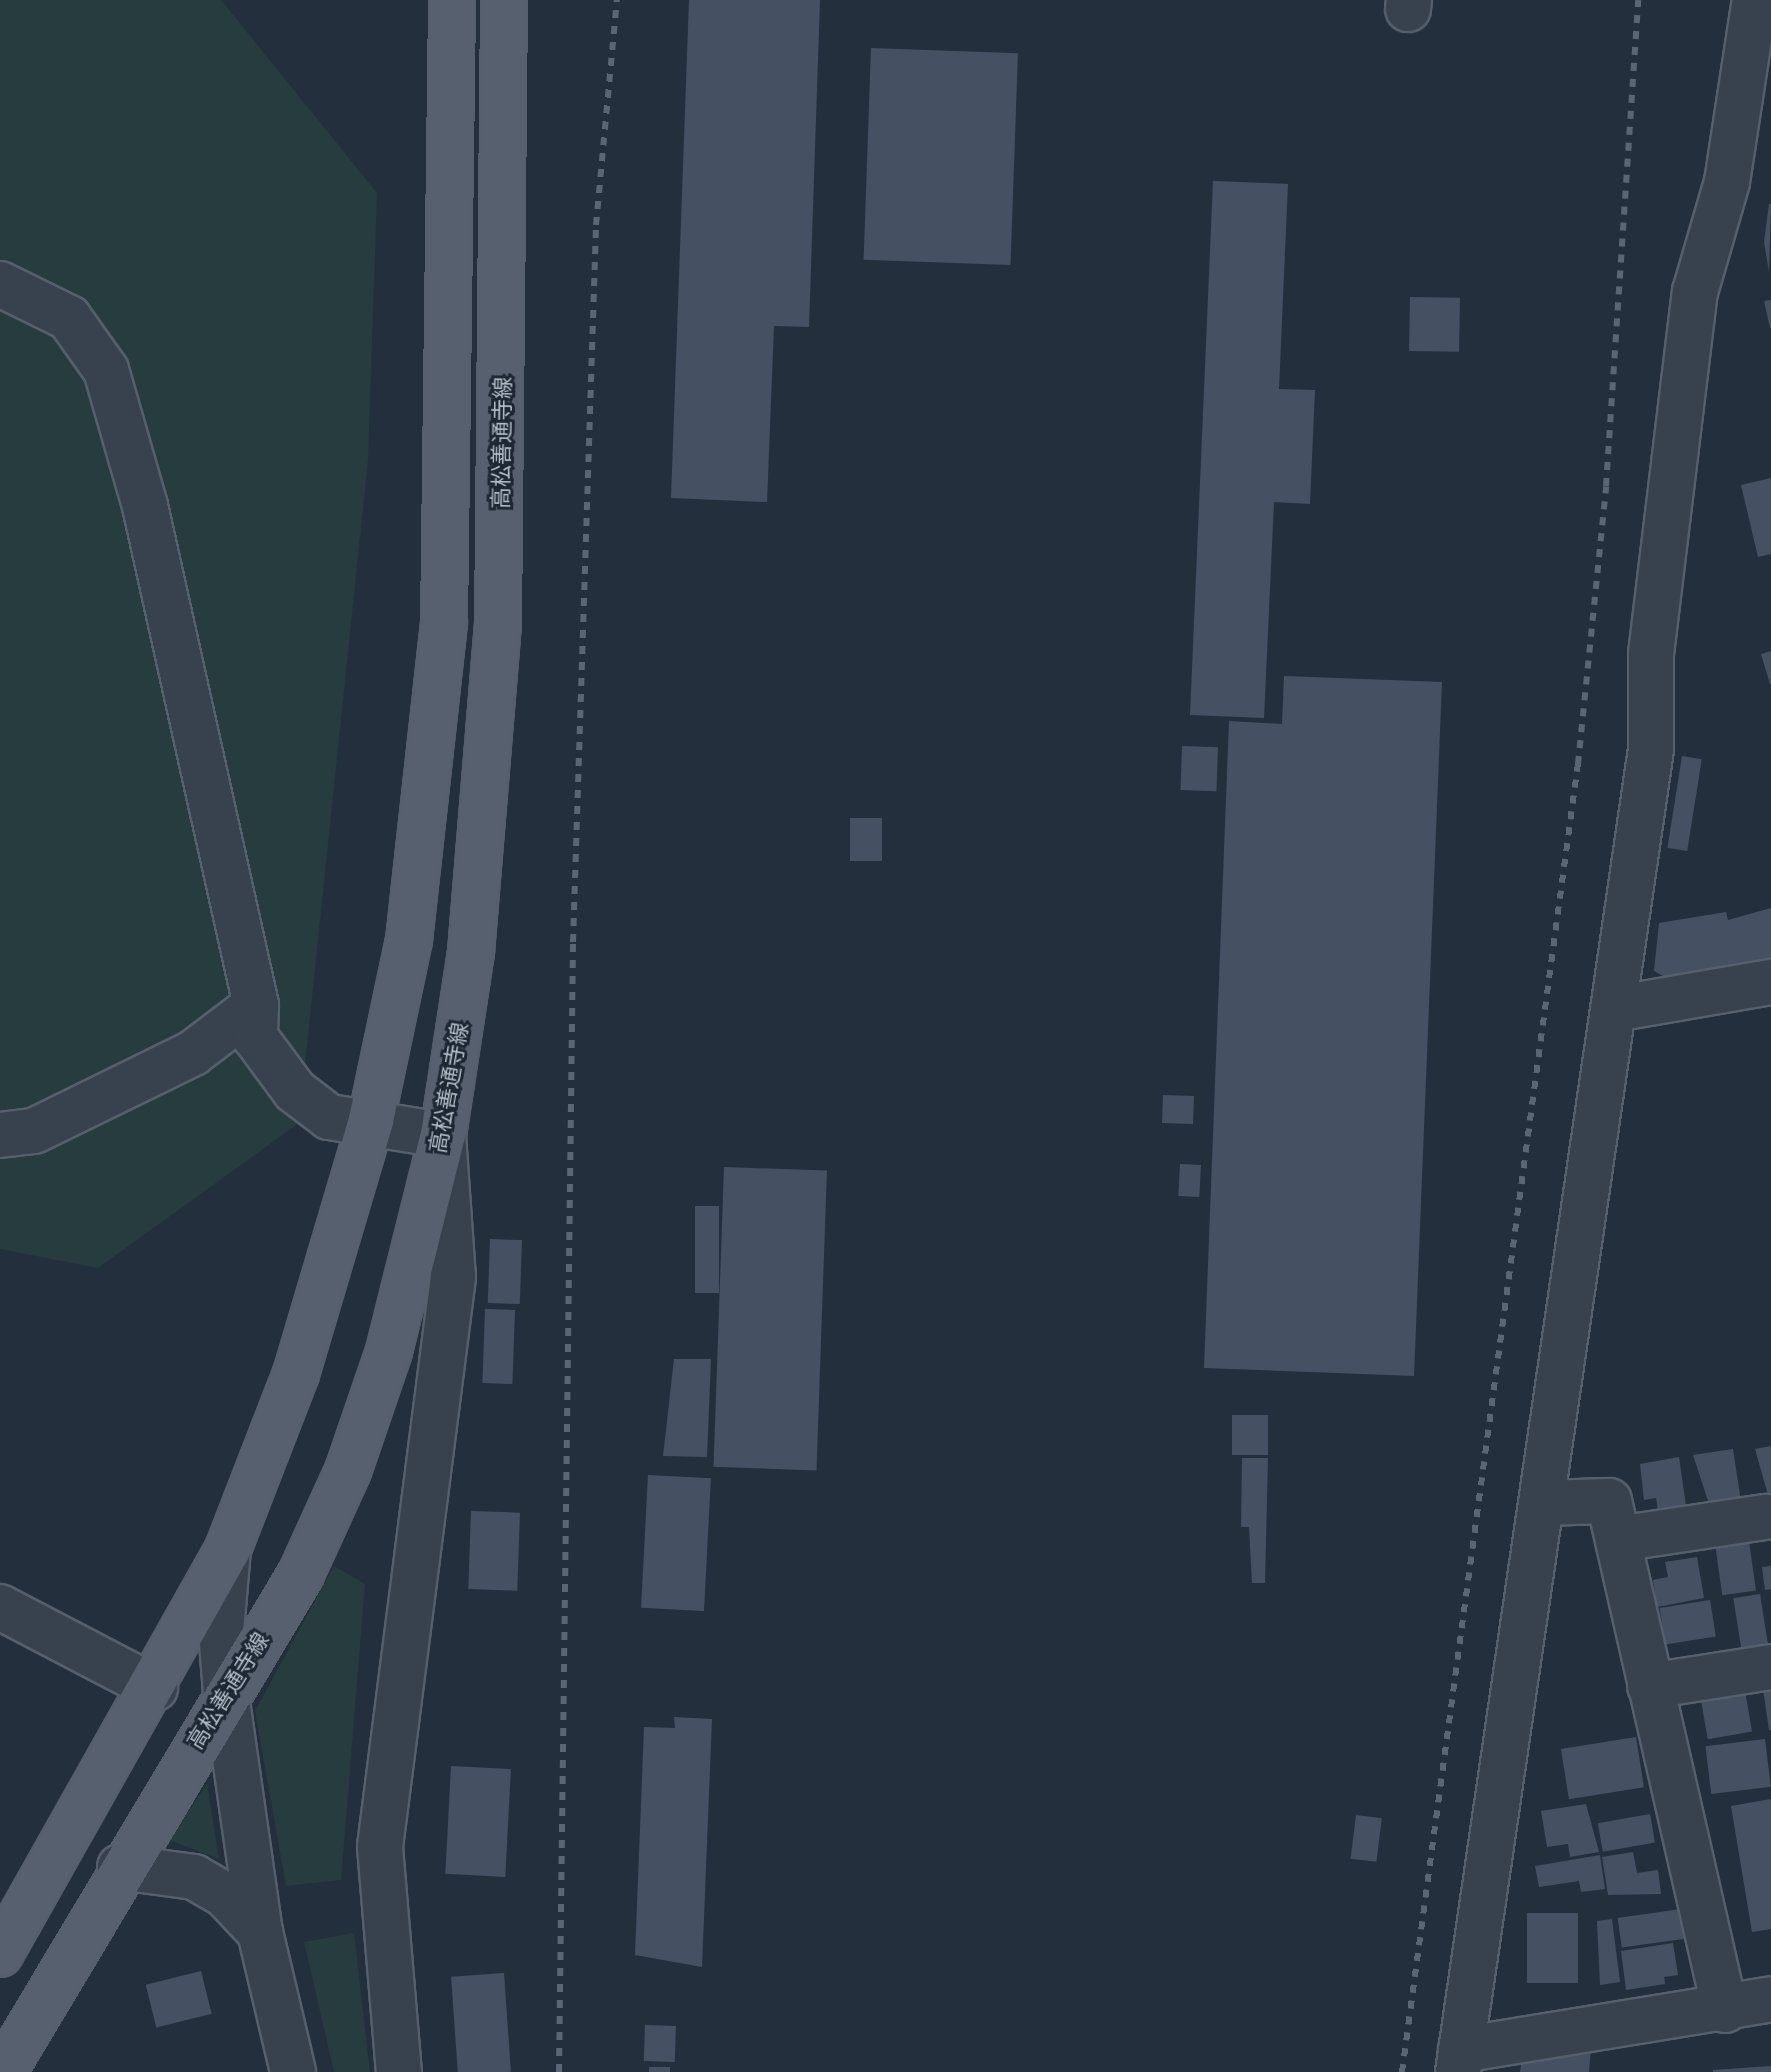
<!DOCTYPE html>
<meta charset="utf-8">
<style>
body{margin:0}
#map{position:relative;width:1771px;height:2072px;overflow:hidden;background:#242f3e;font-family:Quicksand,"Noto Sans JP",sans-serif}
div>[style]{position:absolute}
.green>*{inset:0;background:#263c3f}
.building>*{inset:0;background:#455162;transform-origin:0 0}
.roads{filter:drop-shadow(2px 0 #565f6c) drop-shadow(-2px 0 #565f6c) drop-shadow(0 2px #565f6c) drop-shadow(0 -2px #565f6c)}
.minor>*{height:44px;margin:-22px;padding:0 22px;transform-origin:22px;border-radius:22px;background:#38414e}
.major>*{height:44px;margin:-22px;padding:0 22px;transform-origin:22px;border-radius:22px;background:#56606e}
.rail>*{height:6px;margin-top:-3px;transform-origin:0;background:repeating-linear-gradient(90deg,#5a6575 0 8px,transparent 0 16px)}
span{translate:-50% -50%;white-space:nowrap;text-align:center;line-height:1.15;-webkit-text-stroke:6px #1d2633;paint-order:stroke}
.street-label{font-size:22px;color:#b4bcc9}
</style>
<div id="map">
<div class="green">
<div style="clip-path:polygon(0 0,221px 0,377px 193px,368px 460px,299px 1123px,98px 1268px,0 1249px)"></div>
<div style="clip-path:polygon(334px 1566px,365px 1584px,341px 1880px,286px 1886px,255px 1711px)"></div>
<div style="clip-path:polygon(207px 1784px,219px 1859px,169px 1840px)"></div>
<div style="clip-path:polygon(354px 1933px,370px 2072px,334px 2072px,304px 1942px)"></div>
</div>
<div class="building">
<div style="clip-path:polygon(689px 0,820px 0,809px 327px,774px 326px,767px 502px,671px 498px)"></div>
<div style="left:871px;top:48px;width:147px;height:212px;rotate:2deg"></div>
<div style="clip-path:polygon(1213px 181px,1288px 184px,1279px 389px,1315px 390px,1310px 504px,1274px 502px,1264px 718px,1190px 715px)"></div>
<div style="clip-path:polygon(1769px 204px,1771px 204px,1769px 272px,1764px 242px)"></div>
<div style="left:1410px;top:297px;width:50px;height:54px;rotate:1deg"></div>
<div style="clip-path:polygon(1771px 300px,1771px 328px,1770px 328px,1764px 301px)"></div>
<div style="clip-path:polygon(1771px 478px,1771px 554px,1758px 557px,1741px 485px)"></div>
<div style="clip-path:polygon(1771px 651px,1771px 684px,1770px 684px,1761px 654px)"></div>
<div style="clip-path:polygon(1284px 676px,1442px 682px,1414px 1376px,1204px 1368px,1229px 721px,1282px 724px)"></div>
<div style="left:1182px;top:746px;width:36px;height:44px;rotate:2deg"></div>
<div style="left:1682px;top:756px;width:20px;height:93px;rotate:9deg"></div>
<div style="left:850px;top:818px;width:32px;height:43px"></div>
<div style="clip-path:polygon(1771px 908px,1771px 963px,1670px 980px,1654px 971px,1659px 923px,1726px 912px,1728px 920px)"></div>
<div style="left:1163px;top:1095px;width:31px;height:28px;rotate:2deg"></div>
<div style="left:1180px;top:1164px;width:21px;height:32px;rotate:3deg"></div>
<div style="left:724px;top:1167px;width:103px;height:300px;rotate:2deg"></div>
<div style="left:695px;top:1206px;width:24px;height:87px"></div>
<div style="left:490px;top:1239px;width:32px;height:64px;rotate:2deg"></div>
<div style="left:485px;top:1309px;width:30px;height:74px;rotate:2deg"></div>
<div style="clip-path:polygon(674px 1359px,711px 1359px,707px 1457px,663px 1456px)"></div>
<div style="left:1232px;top:1415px;width:36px;height:40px"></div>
<div style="clip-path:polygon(1771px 1446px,1771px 1495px,1768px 1495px,1755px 1449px)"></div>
<div style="clip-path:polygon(1733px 1449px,1741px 1502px,1710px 1507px,1693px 1455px)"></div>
<div style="clip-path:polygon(1679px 1457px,1686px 1506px,1658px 1510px,1656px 1498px,1644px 1500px,1640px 1464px)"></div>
<div style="clip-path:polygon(1242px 1458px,1268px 1458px,1265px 1583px,1252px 1583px,1249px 1527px,1241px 1527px)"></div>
<div style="left:648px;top:1475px;width:63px;height:133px;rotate:3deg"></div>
<div style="left:471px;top:1511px;width:49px;height:78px;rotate:2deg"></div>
<div style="left:1748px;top:1534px;width:57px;height:34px;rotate:82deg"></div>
<div style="clip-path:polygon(1697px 1557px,1704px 1598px,1657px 1607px,1653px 1580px,1668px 1577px,1665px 1562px)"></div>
<div style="clip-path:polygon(1771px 1566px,1771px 1589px,1765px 1590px,1762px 1567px)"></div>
<div style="left:1760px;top:1594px;width:55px;height:27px;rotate:81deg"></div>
<div style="left:1710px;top:1600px;width:37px;height:51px;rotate:81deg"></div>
<div style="clip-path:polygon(1771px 1688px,1771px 1730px,1769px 1730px,1763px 1689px)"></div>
<div style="left:1745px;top:1691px;width:41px;height:45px;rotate:80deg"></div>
<div style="clip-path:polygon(674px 1717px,712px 1719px,702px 1967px,635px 1955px,644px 1727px,675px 1728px)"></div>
<div style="left:1636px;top:1737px;width:51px;height:76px;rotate:81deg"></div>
<div style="left:1765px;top:1739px;width:48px;height:60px;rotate:83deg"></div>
<div style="left:451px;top:1766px;width:60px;height:108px;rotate:3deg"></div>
<div style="clip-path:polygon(1771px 1799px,1771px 1929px,1752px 1932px,1731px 1806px)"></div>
<div style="clip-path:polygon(1586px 1804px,1599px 1852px,1570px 1857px,1568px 1844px,1547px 1847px,1541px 1811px)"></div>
<div style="left:1650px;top:1814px;width:29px;height:53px;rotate:80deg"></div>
<div style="left:1356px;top:1815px;width:26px;height:44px;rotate:7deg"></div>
<div style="clip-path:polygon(1633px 1852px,1637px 1873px,1658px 1870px,1661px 1894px,1608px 1895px,1602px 1857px)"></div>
<div style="clip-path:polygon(1600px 1855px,1605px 1889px,1581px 1892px,1579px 1881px,1539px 1887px,1535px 1866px)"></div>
<div style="left:1681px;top:1909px;width:30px;height:64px;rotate:82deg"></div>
<div style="left:1527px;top:1913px;width:51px;height:70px"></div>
<div style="clip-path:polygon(1612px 1919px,1620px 1982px,1600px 1985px,1597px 1921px)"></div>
<div style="clip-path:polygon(1673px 1943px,1678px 1975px,1664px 1977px,1665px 1984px,1626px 1990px,1621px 1951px)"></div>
<div style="left:201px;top:1971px;width:44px;height:57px;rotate:76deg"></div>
<div style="left:504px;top:1973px;width:99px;height:53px;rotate:86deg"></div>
<div style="left:645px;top:2025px;width:31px;height:36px;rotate:2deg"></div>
<div style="clip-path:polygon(1591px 2047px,1589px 2072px,1520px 2072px,1522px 2057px)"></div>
<div style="clip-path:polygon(1771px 2066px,1771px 2072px,1713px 2072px,1713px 2070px)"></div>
<div style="left:649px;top:2067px;width:21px;height:5px"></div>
</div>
<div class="roads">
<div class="minor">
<div style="left:1408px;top:9px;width:9px;rotate:-84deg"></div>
<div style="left:0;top:284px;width:77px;rotate:26.2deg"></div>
<div style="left:69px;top:318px;width:64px;rotate:54.6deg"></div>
<div style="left:106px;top:370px;width:141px;rotate:74deg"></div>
<div style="left:145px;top:506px;width:511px;rotate:77.46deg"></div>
<div style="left:1614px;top:1009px;width:159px;rotate:-9.8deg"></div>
<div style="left:0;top:1135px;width:34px;rotate:-7deg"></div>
<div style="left:34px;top:1131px;width:177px;rotate:-26.1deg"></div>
<div style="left:193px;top:1053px;width:79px;rotate:-37.3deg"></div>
<div style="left:256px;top:1005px;width:32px;rotate:92deg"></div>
<div style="left:255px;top:1037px;width:67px;rotate:53.5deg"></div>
<div style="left:295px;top:1091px;width:43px;rotate:37.4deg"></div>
<div style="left:329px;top:1117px;width:115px;rotate:9deg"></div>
<div style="left:443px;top:1135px;width:142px;rotate:86deg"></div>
<div style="left:453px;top:1277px;width:575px;rotate:97.3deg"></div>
<div style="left:380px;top:1847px;width:226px;rotate:85.2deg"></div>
<div style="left:1542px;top:1503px;width:67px;rotate:-1.7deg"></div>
<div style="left:1609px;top:1501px;width:522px;rotate:77.16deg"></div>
<div style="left:1618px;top:1539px;width:150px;rotate:-8.5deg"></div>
<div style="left:228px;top:1549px;width:81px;rotate:94.9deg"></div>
<div style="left:221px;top:1630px;width:64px;rotate:85.5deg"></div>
<div style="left:226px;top:1694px;width:240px;rotate:81.9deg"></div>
<div style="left:260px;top:1932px;width:144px;rotate:76.7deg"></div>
<div style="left:0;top:1607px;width:175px;rotate:27.6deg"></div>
<div style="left:1650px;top:1686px;width:122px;rotate:-8.9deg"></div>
<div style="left:120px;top:1867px;width:75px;rotate:7.7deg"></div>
<div style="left:194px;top:1877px;width:36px;rotate:30deg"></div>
<div style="left:225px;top:1895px;width:51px;rotate:46.6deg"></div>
<div style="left:1461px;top:2050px;width:314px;rotate:-9.3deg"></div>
<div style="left:1458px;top:2072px;width:1337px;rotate:-81.7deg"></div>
<div style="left:1651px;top:749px;width:95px;rotate:-90deg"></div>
<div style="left:1651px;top:654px;width:365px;rotate:-83.1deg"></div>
<div style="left:1695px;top:292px;width:115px;rotate:-73.8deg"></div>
<div style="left:1727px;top:182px;width:184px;rotate:-81.3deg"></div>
</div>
<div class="major">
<div style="left:0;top:1954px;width:465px;rotate:-60.6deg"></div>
<div style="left:228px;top:1549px;width:188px;rotate:-68.8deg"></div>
<div style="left:296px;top:1374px;width:265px;rotate:-73.5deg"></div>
<div style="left:371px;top:1120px;width:184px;rotate:-78.1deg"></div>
<div style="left:409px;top:940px;width:319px;rotate:-83.7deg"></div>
<div style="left:444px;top:623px;width:623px;rotate:-89.26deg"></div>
<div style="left:3px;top:2072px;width:580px;rotate:-59.1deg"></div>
<div style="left:301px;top:1574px;width:113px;rotate:-65.5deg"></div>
<div style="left:348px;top:1471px;width:127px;rotate:-71.1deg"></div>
<div style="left:389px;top:1351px;width:223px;rotate:-76deg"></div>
<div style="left:443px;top:1135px;width:185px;rotate:-81.3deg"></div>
<div style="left:471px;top:952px;width:327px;rotate:-85.3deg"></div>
<div style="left:498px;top:626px;width:626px;rotate:-89.45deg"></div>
</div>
</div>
<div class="rail">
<div style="left:559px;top:2072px;width:1130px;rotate:-89.29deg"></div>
<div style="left:573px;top:942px;width:717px;rotate:-88.16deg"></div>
<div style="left:596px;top:225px;width:226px;rotate:-84.7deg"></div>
<div style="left:1402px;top:2072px;width:1320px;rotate:-82.34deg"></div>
<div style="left:1578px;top:764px;width:279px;rotate:-84.2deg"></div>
<div style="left:1606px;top:486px;width:487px;rotate:-86.2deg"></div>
</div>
<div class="street-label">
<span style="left:502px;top:443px;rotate:-89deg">高松善通寺線</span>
<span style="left:449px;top:1088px;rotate:-80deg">高松善通寺線</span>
<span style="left:228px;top:1691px;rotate:-58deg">高松善通寺線</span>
</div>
</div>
